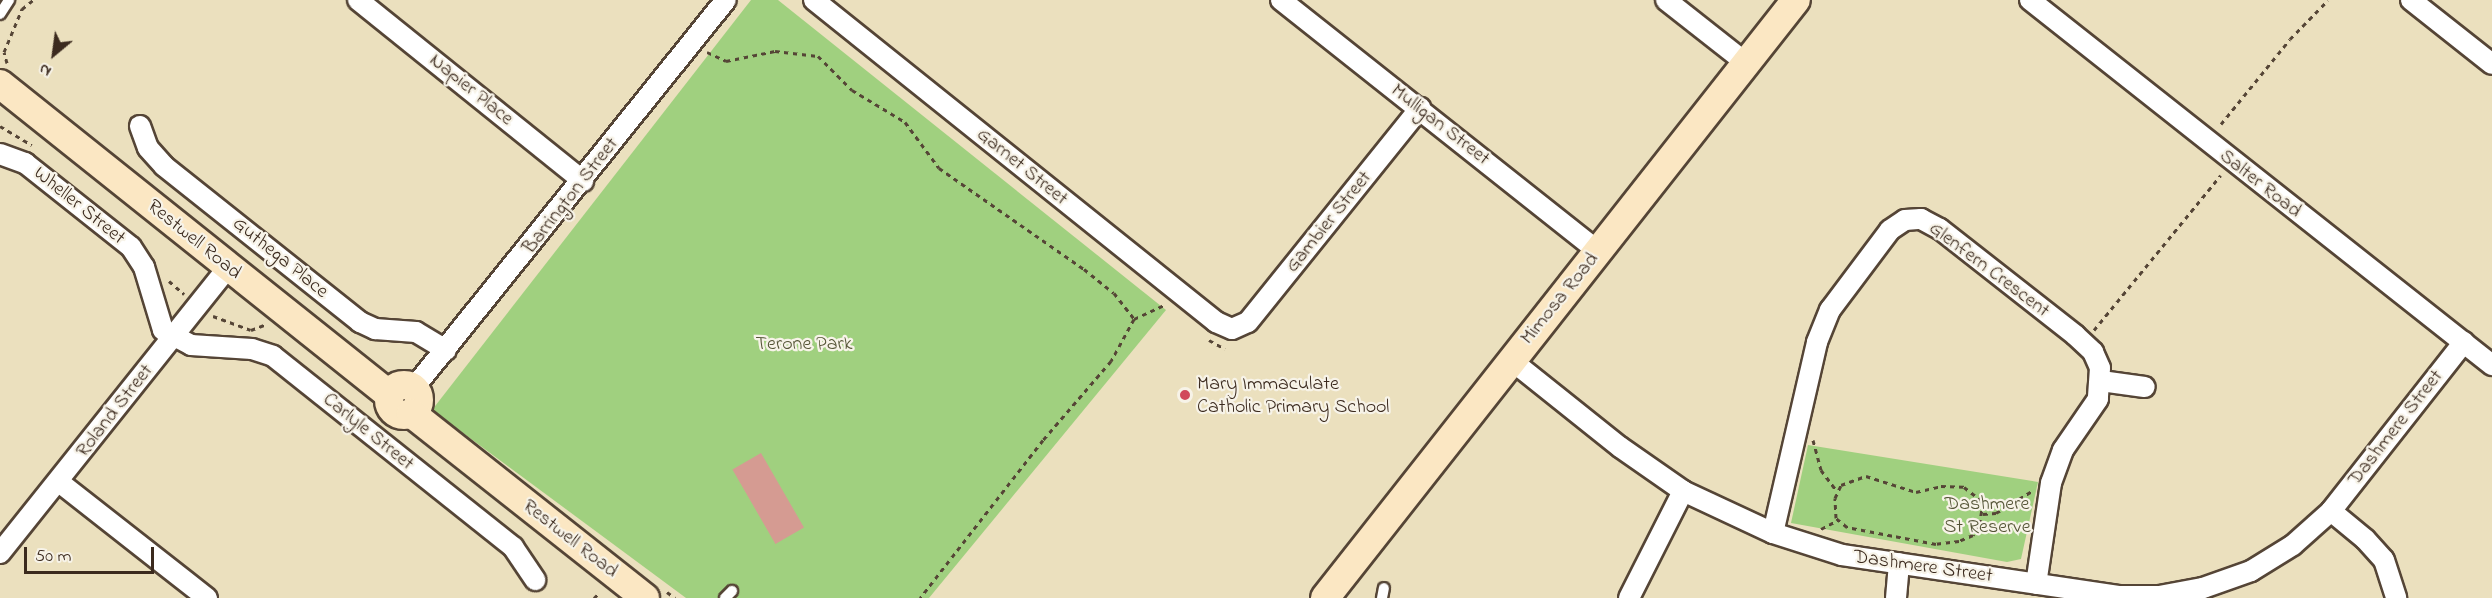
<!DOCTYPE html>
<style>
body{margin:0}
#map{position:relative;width:2492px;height:598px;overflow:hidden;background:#ebe0be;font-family:"Indie Flower",sans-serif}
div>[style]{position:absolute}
.green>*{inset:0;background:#a0d07f}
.building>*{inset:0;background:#d59b92;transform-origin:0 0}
.path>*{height:3px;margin-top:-1.5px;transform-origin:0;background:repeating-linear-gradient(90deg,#554536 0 4.5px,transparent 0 9px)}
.roads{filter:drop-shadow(2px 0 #554536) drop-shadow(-2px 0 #554536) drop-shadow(0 2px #554536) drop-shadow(0 -2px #554536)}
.lane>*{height:10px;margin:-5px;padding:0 5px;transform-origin:5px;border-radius:5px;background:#fff}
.street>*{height:20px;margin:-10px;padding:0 10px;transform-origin:10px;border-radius:10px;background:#fff}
.secondary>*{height:28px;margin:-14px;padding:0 14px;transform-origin:14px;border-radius:14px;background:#fbe7c3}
.secondary>.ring{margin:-14px;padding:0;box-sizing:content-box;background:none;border:28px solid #fbe7c3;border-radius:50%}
.dots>*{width:16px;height:16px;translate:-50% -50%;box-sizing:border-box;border:3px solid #f7f3e8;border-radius:50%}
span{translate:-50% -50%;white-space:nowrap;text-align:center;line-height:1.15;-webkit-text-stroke:4.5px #f7f3e8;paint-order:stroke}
.street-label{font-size:20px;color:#3b2a1e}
.park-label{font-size:20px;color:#545436}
.poi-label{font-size:20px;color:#3b2a1e}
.left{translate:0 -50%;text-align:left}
.north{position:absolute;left:24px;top:24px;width:60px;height:60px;-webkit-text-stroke:4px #f7f3e8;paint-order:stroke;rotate:209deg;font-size:16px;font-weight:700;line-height:24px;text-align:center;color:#3b2a1e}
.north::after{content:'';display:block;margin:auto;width:21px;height:27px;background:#3b2a1e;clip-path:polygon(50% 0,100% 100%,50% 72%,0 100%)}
.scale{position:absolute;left:24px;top:547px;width:130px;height:27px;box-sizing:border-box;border:3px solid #3b2a1e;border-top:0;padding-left:8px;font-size:18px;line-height:21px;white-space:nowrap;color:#3b2a1e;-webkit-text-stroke:4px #f7f3e8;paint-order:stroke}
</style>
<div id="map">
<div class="green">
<div style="clip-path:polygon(751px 0,778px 0,1166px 310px,929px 598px,686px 598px,432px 410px)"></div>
<div style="clip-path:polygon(1808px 445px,2038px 482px,2021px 559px,2007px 562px,1791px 523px)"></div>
</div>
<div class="building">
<div style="left:761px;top:453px;width:86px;height:33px;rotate:60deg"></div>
</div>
<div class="path">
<div style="left:707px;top:52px;width:21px;rotate:25deg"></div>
<div style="left:726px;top:61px;width:50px;rotate:-11.5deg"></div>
<div style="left:775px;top:51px;width:43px;rotate:6.6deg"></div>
<div style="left:818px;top:56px;width:48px;rotate:45deg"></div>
<div style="left:852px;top:90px;width:62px;rotate:31.1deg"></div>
<div style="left:905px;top:122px;width:57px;rotate:53.5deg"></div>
<div style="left:939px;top:168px;width:177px;rotate:34.9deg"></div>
<div style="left:1084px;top:269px;width:38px;rotate:39deg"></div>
<div style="left:1114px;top:293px;width:33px;rotate:52deg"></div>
<div style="left:1134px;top:319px;width:48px;rotate:118.7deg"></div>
<div style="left:1111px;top:361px;width:104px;rotate:130.7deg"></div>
<div style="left:1043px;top:440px;width:200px;rotate:127.9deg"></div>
<div style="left:7px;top:63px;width:11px;rotate:-105deg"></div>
<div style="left:4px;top:52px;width:47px;rotate:-67.3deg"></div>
<div style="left:22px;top:9px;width:14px;rotate:-39deg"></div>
<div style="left:2221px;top:124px;width:109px;rotate:-50.9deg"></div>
<div style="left:2290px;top:39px;width:54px;rotate:-45.7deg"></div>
<div style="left:0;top:126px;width:37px;rotate:31deg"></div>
<div style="left:169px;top:281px;width:20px;rotate:41deg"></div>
<div style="left:213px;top:316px;width:40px;rotate:20.2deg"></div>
<div style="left:251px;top:330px;width:14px;rotate:-21deg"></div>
<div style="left:1134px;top:319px;width:33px;rotate:-25deg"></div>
<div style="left:2094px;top:330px;width:200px;rotate:-50.7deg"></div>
<div style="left:1209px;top:340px;width:18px;rotate:29deg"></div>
<div style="left:1813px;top:440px;width:31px;rotate:75deg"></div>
<div style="left:1821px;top:470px;width:26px;rotate:53deg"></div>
<div style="left:1866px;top:476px;width:52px;rotate:17.7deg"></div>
<div style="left:1916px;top:492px;width:26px;rotate:-13deg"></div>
<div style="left:1941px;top:486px;width:23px;rotate:2deg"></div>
<div style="left:1964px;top:487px;width:24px;rotate:38deg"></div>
<div style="left:1983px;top:502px;width:25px;rotate:99deg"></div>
<div style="left:1979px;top:527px;width:10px;rotate:127deg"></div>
<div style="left:1973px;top:535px;width:15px;rotate:157deg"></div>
<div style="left:1959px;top:541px;width:23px;rotate:173deg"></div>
<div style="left:1936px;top:544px;width:91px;rotate:-169.2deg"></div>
<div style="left:1847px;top:527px;width:14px;rotate:-141deg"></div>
<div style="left:1836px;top:518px;width:20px;rotate:-93deg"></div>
<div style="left:1835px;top:498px;width:14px;rotate:-65deg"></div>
<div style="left:1841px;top:485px;width:27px;rotate:-20deg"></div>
<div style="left:1983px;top:514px;width:13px;rotate:-4deg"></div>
<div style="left:1996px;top:513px;width:42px;rotate:-31.4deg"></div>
<div style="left:1821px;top:529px;width:19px;rotate:-28deg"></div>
<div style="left:667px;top:592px;width:10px;rotate:37deg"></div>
<div style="left:594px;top:598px;width:6px;rotate:-45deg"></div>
</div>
<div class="roads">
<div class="lane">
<div style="left:0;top:14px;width:17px;rotate:-57deg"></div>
<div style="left:725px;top:598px;width:10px;rotate:-45deg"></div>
<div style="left:1382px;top:598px;width:10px;rotate:-79deg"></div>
</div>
<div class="street">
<div style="left:358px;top:0;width:289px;rotate:38.8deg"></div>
<div style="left:814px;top:0;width:515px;rotate:38.69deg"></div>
<div style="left:1216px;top:322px;width:17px;rotate:24deg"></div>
<div style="left:1232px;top:329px;width:17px;rotate:-24deg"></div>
<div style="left:1248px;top:322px;width:275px;rotate:-51.2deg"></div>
<div style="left:1281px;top:0;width:404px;rotate:38.4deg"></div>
<div style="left:1666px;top:0;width:102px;rotate:38.2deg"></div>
<div style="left:2030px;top:0;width:589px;rotate:38.31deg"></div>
<div style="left:2411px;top:0;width:103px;rotate:38.3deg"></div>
<div style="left:140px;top:126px;width:23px;rotate:70deg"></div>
<div style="left:148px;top:148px;width:24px;rotate:48deg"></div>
<div style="left:164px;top:166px;width:251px;rotate:38.5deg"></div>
<div style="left:360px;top:322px;width:17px;rotate:25deg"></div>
<div style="left:375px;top:329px;width:41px;rotate:4.2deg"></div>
<div style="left:416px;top:332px;width:35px;rotate:31deg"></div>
<div style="left:0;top:154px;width:27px;rotate:20deg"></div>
<div style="left:25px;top:163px;width:135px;rotate:38.4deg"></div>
<div style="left:131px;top:247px;width:24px;rotate:57deg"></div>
<div style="left:144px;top:267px;width:66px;rotate:73.2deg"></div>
<div style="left:163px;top:330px;width:32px;rotate:28deg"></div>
<div style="left:191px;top:345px;width:61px;rotate:3.8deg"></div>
<div style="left:252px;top:349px;width:22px;rotate:18deg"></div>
<div style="left:273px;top:356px;width:307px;rotate:38.5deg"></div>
<div style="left:513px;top:547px;width:40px;rotate:56deg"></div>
<div style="left:1511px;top:360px;width:139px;rotate:38.6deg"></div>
<div style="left:1620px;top:447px;width:77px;rotate:34.9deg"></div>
<div style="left:1683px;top:491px;width:99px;rotate:25deg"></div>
<div style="left:1773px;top:533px;width:72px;rotate:17.7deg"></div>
<div style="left:1842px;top:555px;width:281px;rotate:8.4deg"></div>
<div style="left:2120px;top:596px;width:39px"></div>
<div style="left:2159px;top:596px;width:45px;rotate:-10.3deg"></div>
<div style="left:2203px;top:588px;width:51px;rotate:-19.5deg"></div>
<div style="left:2251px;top:571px;width:49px;rotate:-31.8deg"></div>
<div style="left:2293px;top:545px;width:51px;rotate:-41.8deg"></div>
<div style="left:2331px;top:511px;width:215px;rotate:-51.8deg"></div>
<div style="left:2101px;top:381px;width:44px;rotate:7.8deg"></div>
<div style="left:413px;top:389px;width:499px;rotate:-51.2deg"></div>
<div style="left:59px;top:482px;width:188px;rotate:38.1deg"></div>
<div style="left:2331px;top:511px;width:44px;rotate:39.5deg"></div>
<div style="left:2365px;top:539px;width:28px;rotate:48deg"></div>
<div style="left:2384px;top:560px;width:40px;rotate:72deg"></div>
<div style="left:1773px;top:533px;width:196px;rotate:-77deg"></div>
<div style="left:1817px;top:342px;width:35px;rotate:-68deg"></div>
<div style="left:1830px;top:310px;width:100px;rotate:-53.1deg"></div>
<div style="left:1890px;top:230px;width:18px;rotate:-34deg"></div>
<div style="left:1905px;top:220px;width:16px;rotate:-4deg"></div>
<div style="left:1921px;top:219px;width:21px;rotate:28deg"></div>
<div style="left:1940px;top:229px;width:172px;rotate:38.1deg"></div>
<div style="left:2075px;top:335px;width:25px;rotate:43deg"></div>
<div style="left:2093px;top:352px;width:17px;rotate:66deg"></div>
<div style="left:2100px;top:368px;width:31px;rotate:94deg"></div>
<div style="left:2098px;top:399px;width:62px;rotate:124.5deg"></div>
<div style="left:2063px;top:450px;width:35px;rotate:110deg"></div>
<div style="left:2051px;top:483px;width:102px;rotate:98.4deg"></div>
<div style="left:0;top:553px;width:366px;rotate:-51.4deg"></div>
<div style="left:1629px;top:598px;width:120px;rotate:-63.2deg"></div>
<div style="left:1896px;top:598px;width:35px;rotate:-85deg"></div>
</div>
<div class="secondary">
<div style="left:0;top:84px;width:499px;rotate:38.6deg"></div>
<div class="ring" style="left:389px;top:385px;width:2px;height:2px"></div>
<div style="left:411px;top:413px;width:298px;rotate:38.3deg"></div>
<div style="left:1325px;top:598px;width:761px;rotate:-51.78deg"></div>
</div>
</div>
<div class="dots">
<div style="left:1185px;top:395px;background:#d1495b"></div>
</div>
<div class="street-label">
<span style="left:471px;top:90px;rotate:39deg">Napier Place</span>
<span style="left:1440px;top:125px;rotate:38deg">Mulligan Street</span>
<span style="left:1022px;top:167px;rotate:39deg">Garnet Street</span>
<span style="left:2260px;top:184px;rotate:38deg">Salter Road</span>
<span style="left:571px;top:196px;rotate:-52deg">Barrington Street</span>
<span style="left:79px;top:206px;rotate:39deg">Wheller Street</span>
<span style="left:1329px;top:222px;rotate:-51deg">Gambier Street</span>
<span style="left:194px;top:240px;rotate:39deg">Restwell Road</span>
<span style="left:280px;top:258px;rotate:39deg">Guthega Place</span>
<span style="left:1989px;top:270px;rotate:37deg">Glenfern Crescent</span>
<span style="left:1560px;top:299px;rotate:-51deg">Mimosa Road</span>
<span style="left:115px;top:411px;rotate:-52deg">Roland Street</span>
<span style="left:2396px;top:428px;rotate:-52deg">Dashmere Street</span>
<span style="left:368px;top:432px;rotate:39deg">Carlyle Street</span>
<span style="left:570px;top:539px;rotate:38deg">Restwell Road</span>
<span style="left:1923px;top:567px;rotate:8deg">Dashmere Street</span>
</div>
<div class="park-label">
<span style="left:804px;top:344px">Terone Park</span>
<span style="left:1987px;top:516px">Dashmere<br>St Reserve</span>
</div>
<div class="poi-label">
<span class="left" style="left:1197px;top:396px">Mary Immaculate<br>Catholic Primary School</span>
</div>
<div class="north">N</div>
<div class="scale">50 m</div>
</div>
